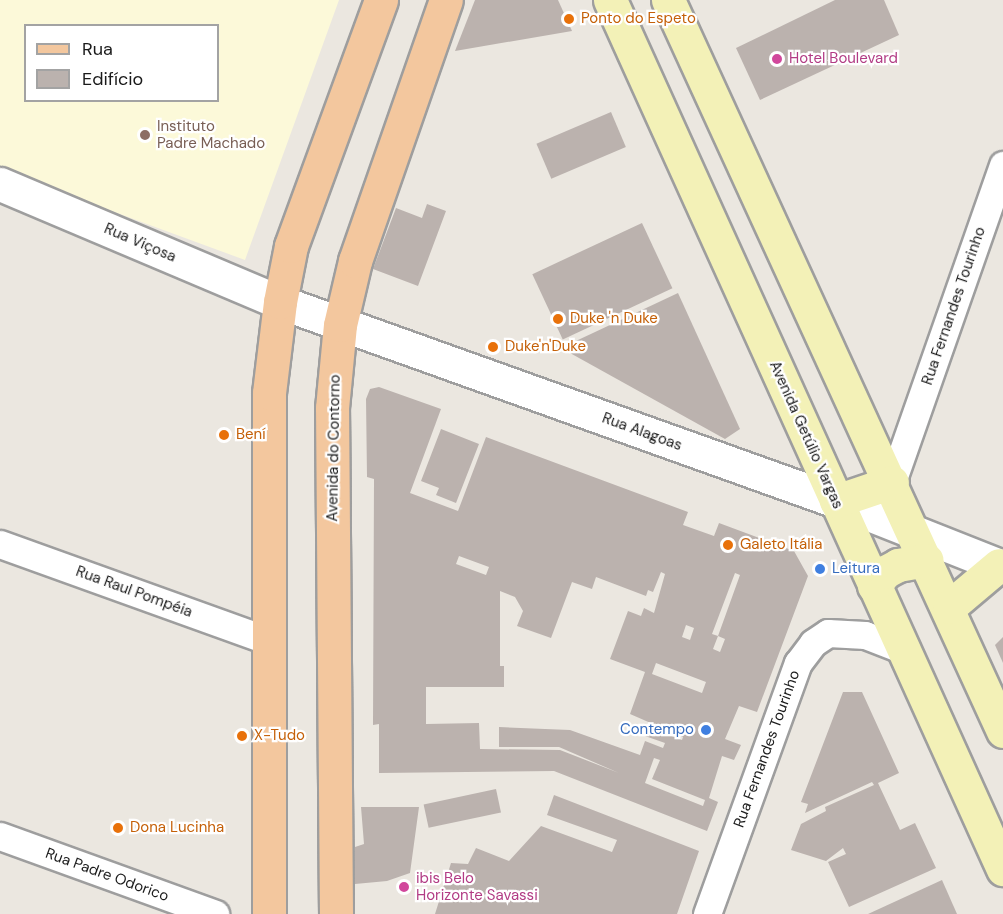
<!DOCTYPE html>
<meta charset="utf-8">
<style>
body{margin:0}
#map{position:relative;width:1003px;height:914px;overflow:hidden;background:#ebe7e0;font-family:"DM Sans",sans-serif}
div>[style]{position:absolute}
.education>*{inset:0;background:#fcf9d9}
.building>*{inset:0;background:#bbb2ae;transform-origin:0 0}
.roads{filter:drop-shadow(2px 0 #9e9e9e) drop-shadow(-2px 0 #9e9e9e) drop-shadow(0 2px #9e9e9e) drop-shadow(0 -2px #9e9e9e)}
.minor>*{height:27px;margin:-13.5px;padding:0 13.5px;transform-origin:13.5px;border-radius:13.5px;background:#fff}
.tertiary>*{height:33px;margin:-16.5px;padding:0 16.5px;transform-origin:16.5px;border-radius:16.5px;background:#fff}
.secondary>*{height:33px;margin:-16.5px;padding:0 16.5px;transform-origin:16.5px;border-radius:16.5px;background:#f3f1b7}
.primary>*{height:33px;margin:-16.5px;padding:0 16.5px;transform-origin:16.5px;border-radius:16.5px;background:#f3c79e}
.dots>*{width:16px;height:16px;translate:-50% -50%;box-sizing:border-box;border:3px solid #fff;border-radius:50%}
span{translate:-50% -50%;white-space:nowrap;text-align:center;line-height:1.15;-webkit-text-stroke:4.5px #fff;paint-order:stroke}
.food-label{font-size:15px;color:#c56008}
.left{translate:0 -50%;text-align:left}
.hotel-label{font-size:15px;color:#b23c85}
.education-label{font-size:15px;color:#785e54}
.street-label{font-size:15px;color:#1a1a1a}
.shop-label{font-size:15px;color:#366cbe}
.right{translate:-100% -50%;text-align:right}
.legend{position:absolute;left:24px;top:24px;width:195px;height:78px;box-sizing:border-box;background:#fff;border:2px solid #a3a3a3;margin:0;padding:8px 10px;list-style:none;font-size:18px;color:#1a1a1a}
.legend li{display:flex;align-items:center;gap:12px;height:30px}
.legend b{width:30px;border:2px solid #a3a3a3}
</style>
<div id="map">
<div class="education">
<div style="clip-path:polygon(evenodd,0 0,339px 0,245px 260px,0 170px,0 0,26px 26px,218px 26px,218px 100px,26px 100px,26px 26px)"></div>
</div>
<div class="building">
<div style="clip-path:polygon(475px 0,558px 0,572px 31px,455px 51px)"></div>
<div style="clip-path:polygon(835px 0,884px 0,899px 35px,760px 100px,736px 48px)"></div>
<div style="left:611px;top:112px;width:38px;height:81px;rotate:67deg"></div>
<div style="clip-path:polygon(427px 204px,446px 211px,418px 286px,373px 269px,396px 208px,422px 218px)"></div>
<div style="left:642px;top:223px;width:72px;height:121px;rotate:65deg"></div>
<div style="clip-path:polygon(678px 293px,740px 429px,725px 439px,561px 348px)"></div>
<div style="clip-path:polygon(evenodd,379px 387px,441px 409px,410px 493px,458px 511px,486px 437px,688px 512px,683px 525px,714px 536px,719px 523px,794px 551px,808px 576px,757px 712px,739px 706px,725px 739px,741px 745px,734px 760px,722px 756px,709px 798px,718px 802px,707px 831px,554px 771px,379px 773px,379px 724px,373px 725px,374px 479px,367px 477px,366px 399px,370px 389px,379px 387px,459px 556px,489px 567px,486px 575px,456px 564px,459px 556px,379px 387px,661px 572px,665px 574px,654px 613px,644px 608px,641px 616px,628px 611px,610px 659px,645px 672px,630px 714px,683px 737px,682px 740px,648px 727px,645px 736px,665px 743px,663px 748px,645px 741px,640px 755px,570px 730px,499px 727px,499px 747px,559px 747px,619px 773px,560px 750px,480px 749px,479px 723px,426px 724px,426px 687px,504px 687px,504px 666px,500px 666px,500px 591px,515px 597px,523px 611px,517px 626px,551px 638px,572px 582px,592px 589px,596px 577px,646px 596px,648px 590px,653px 592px,661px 572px,379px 387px,735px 573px,740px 575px,718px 636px,725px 639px,720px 652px,713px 649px,718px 636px,712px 634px,735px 573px,379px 387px,686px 625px,694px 628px,690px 640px,682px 637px,686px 625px,379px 387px,656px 663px,706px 682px,702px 693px,652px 674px,656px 663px,379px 387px,654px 758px,660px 760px,652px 779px,705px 800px,703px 806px,645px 783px,654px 758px)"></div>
<div style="clip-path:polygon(441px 429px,479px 444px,456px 503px,436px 495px,439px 488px,421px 481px)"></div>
<div style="clip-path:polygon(1003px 637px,1003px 663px,995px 645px)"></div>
<div style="clip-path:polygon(843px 692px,862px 692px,899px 773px,878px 783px,900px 830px,915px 823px,936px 868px,849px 907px,828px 862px,846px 854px,843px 848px,826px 861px,791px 850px,801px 824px,826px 811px,825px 807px,874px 785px,872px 782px,805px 813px,808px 804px,801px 802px)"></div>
<div style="left:496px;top:789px;width:24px;height:74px;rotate:78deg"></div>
<div style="clip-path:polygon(554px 795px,699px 851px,677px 914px,435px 914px,451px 863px,468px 864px,476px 848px,509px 861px,541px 826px,612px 852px,617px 840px,547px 815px)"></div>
<div style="clip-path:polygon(361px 807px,419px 807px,410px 873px,387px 881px,355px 884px,355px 847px,364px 844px)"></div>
<div style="clip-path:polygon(942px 880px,957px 914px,868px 914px)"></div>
</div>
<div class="roads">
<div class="minor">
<div style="left:892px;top:482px;width:336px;rotate:-70.7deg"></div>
<div style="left:0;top:544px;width:284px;rotate:19.8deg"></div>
<div style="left:0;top:836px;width:229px;rotate:19.9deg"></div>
<div style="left:707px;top:914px;width:267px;rotate:-70.1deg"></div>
<div style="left:798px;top:663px;width:25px;rotate:-53deg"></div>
<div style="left:813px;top:643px;width:18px;rotate:-34deg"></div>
<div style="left:828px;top:633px;width:37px;rotate:3deg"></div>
<div style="left:865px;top:635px;width:40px;rotate:21deg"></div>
</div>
<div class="tertiary">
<div style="left:0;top:184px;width:304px;rotate:22.9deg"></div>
<div style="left:280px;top:302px;width:591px;rotate:19.69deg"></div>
<div style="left:836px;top:501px;width:180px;rotate:21.6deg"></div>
</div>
<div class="secondary">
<div style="left:610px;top:0;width:954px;rotate:65.67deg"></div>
<div style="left:668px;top:0;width:804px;rotate:65.38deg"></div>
<div style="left:836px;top:501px;width:59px;rotate:-18.7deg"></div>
<div style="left:874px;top:586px;width:18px;rotate:-52deg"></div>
<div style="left:885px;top:572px;width:15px;rotate:-28deg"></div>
<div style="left:898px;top:565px;width:29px;rotate:-10deg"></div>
<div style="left:949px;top:607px;width:65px;rotate:-40deg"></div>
</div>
<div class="primary">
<div style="left:269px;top:914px;width:521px;rotate:-90deg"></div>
<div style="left:269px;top:393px;width:92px;rotate:-83.1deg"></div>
<div style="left:280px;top:302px;width:57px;rotate:-78.9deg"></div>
<div style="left:291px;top:246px;width:262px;rotate:-69.9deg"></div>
<div style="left:336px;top:914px;width:506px;rotate:-90.45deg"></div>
<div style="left:332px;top:408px;width:83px;rotate:-84.5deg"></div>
<div style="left:340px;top:325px;width:66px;rotate:-76.8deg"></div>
<div style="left:355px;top:261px;width:276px;rotate:-70.8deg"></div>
</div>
</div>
<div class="dots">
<div style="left:569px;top:19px;background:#e8710a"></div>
<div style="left:777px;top:59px;background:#d1479c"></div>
<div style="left:145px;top:135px;background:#8d6e63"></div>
<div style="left:558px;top:319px;background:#e8710a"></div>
<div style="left:493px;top:347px;background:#e8710a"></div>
<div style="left:224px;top:435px;background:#e8710a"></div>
<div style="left:728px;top:545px;background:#e8710a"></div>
<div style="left:820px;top:569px;background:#3f7fe0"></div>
<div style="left:706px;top:730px;background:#3f7fe0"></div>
<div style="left:242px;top:736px;background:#e8710a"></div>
<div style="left:118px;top:828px;background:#e8710a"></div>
<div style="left:404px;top:887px;background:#d1479c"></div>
</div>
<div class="food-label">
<span class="left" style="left:581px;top:19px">Ponto do Espeto</span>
<span class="left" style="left:570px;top:319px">Duke 'n Duke</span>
<span class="left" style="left:505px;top:347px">Duke'n'Duke</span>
<span class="left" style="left:236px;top:435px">Bení</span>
<span class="left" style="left:740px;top:545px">Galeto Itália</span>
<span class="left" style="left:254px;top:736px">X-Tudo</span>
<span class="left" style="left:130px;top:828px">Dona Lucinha</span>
</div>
<div class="hotel-label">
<span class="left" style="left:789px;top:59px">Hotel Boulevard</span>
<span class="left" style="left:416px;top:887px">ibis Belo<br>Horizonte Savassi</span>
</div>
<div class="education-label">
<span class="left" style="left:157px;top:135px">Instituto<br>Padre Machado</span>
</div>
<div class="street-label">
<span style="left:140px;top:243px;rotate:23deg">Rua Viçosa</span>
<span style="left:954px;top:306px;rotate:-71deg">Rua Fernandes Tourinho</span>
<span style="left:642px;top:432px;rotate:20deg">Rua Alagoas</span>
<span style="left:806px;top:435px;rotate:66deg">Avenida Getúlio Vargas</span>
<span style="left:334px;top:448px;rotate:-89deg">Avenida do Contorno</span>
<span style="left:134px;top:592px;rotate:20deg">Rua Raul Pompéia</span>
<span style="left:767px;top:749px;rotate:-70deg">Rua Fernandes Tourinho</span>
<span style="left:107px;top:875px;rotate:20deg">Rua Padre Odorico</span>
</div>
<div class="shop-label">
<span class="left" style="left:832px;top:569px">Leitura</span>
<span class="right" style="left:694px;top:730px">Contempo</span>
</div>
<ul class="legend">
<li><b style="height:8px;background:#f3c79e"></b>Rua</li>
<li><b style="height:16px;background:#bbb2ae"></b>Edifício</li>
</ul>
</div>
